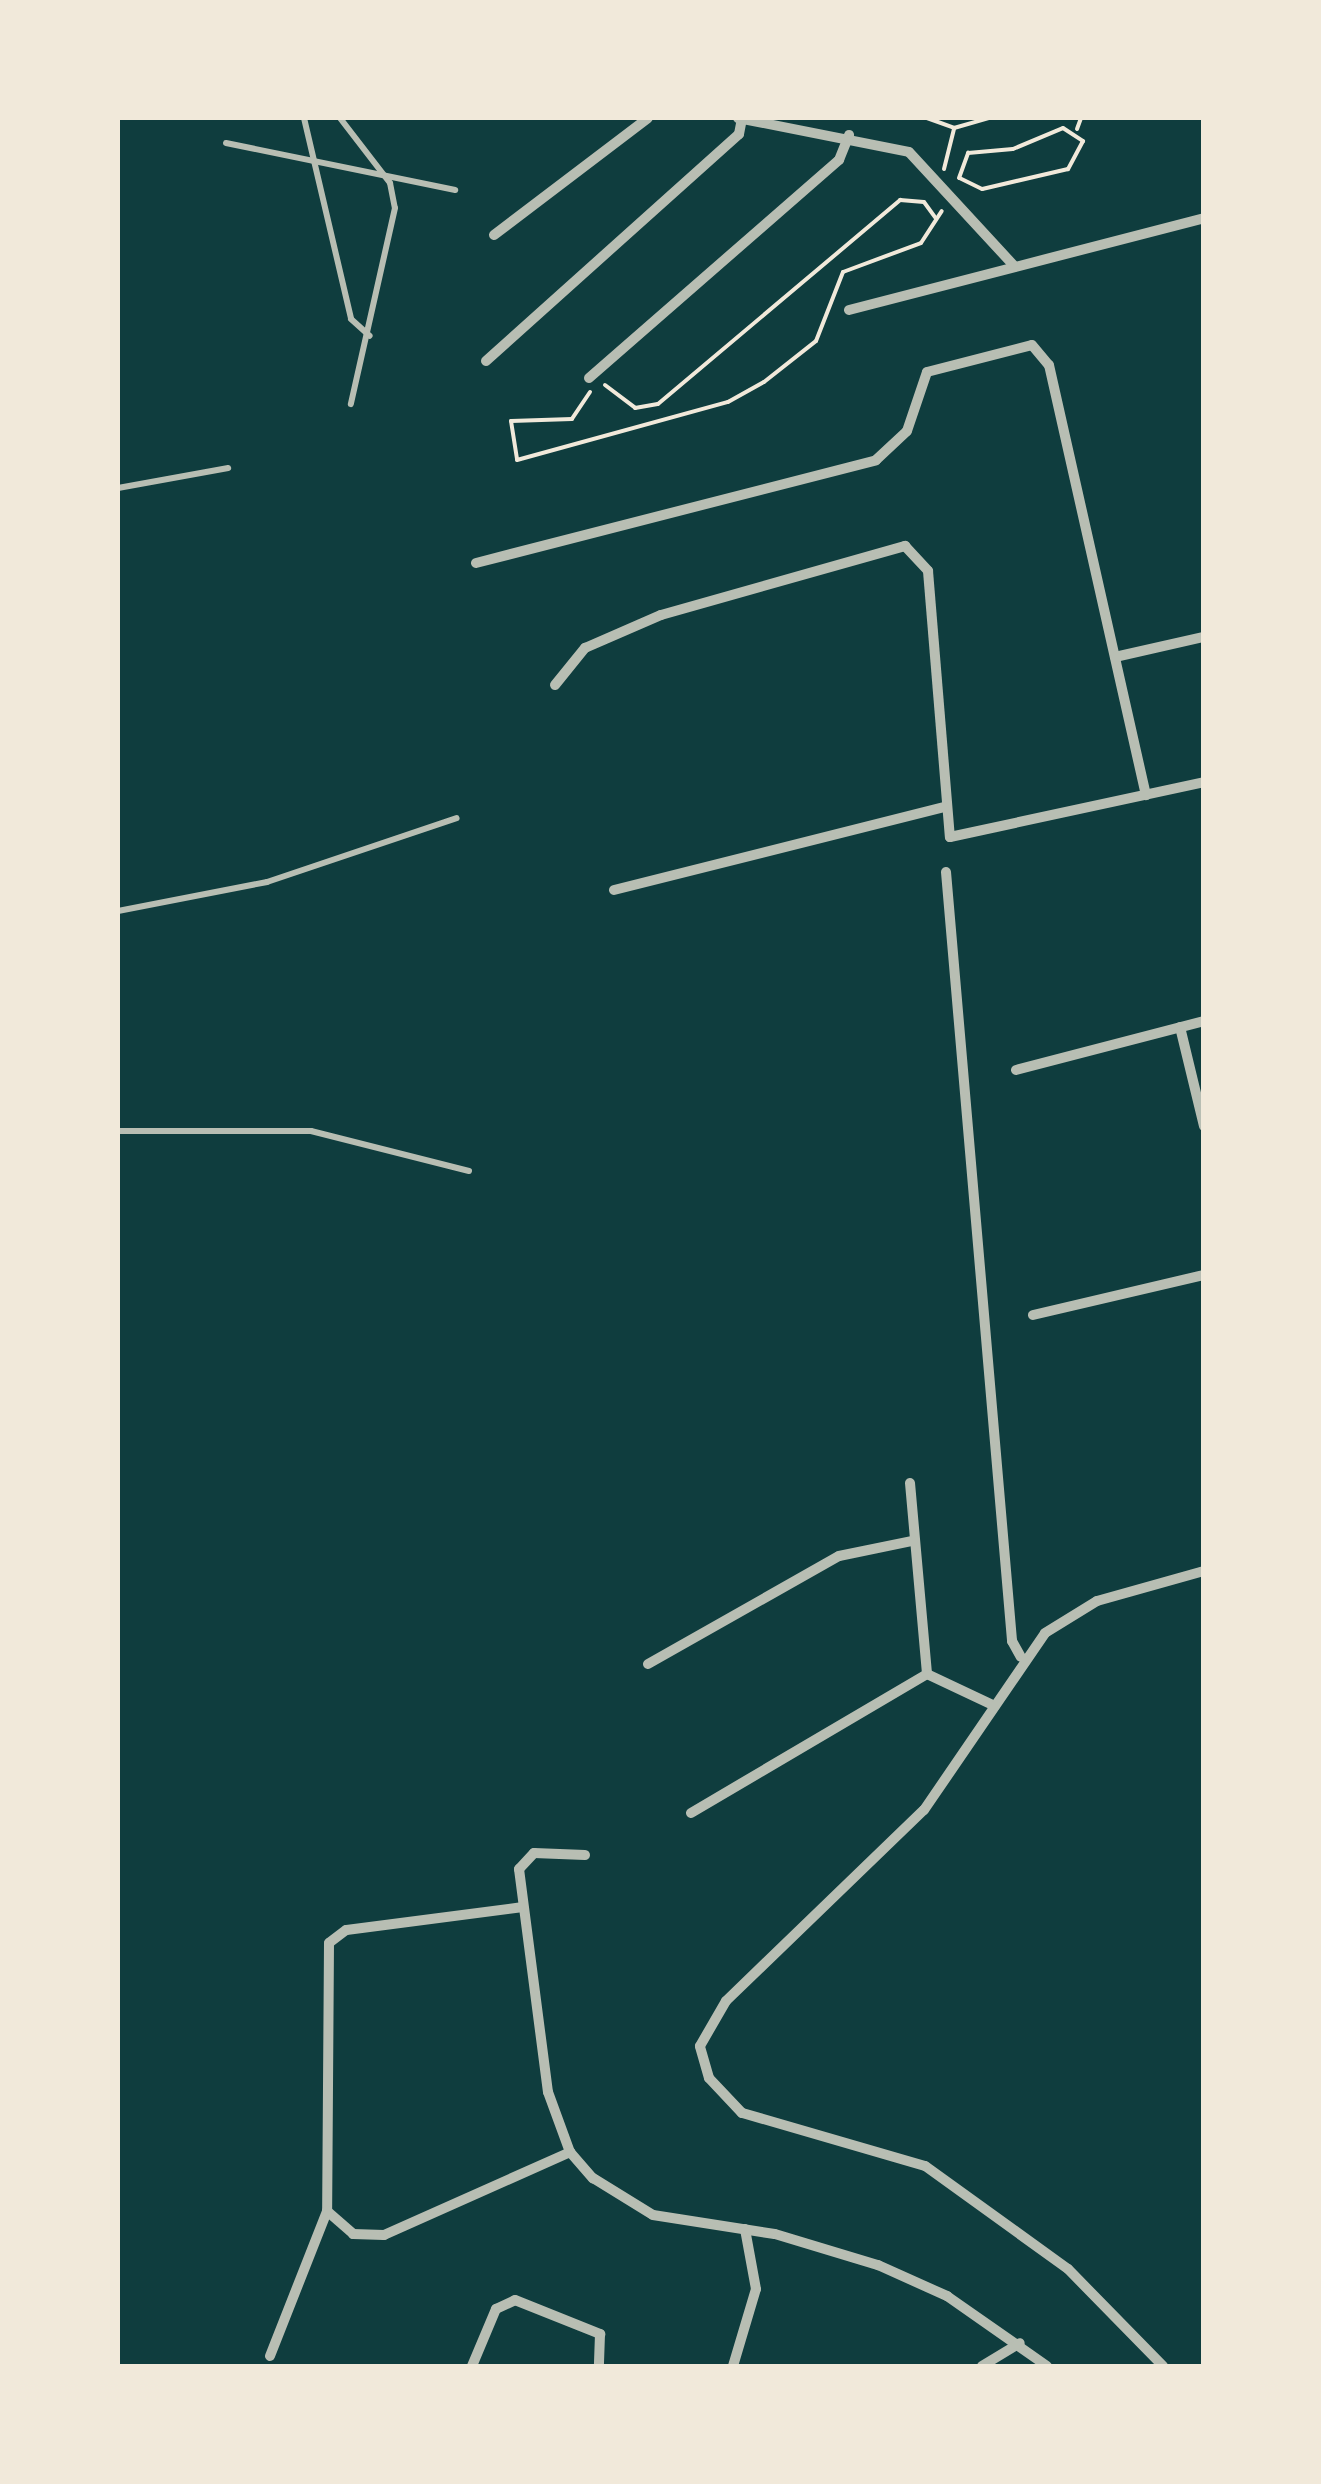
<!DOCTYPE html>
<style>
body{margin:0}
#map{position:relative;width:1321px;height:2484px;overflow:hidden;background:#0f3d3e;font-family:"Alegreya Sans",sans-serif}
div>[style]{position:absolute}
.path>*{height:4px;margin:-2px;padding:0 2px;transform-origin:2px;border-radius:2px;background:#f1e9da}
.service>*{height:6px;margin:-3px;padding:0 3px;transform-origin:3px;border-radius:3px;background:#b8beb3}
.minor>*{height:10px;margin:-5px;padding:0 5px;transform-origin:5px;border-radius:5px;background:#b8beb3}
span{translate:-50% -50%;white-space:nowrap;text-align:center;line-height:1.15;-webkit-text-stroke:10px #f1e9da;paint-order:stroke}
.frame{position:absolute;inset:0;border:120px solid #f1e9da;pointer-events:none}
</style>
<div id="map">
<div class="path">
<div style="left:927px;top:118px;width:29px;rotate:20deg"></div>
<div style="left:954px;top:128px;width:36px;rotate:-16deg"></div>
<div style="left:1090px;top:118px;width:14px"></div>
<div style="left:1063px;top:128px;width:24px;rotate:33deg"></div>
<div style="left:1083px;top:141px;width:32px;rotate:118deg"></div>
<div style="left:1068px;top:169px;width:88px;rotate:166.9deg"></div>
<div style="left:982px;top:189px;width:25px;rotate:-154deg"></div>
<div style="left:959px;top:178px;width:27px;rotate:-70deg"></div>
<div style="left:968px;top:153px;width:45px;rotate:-5.1deg"></div>
<div style="left:1013px;top:149px;width:54px;rotate:-22.8deg"></div>
<div style="left:1077px;top:129px;width:12px;rotate:-70deg"></div>
<div style="left:944px;top:169px;width:41px;rotate:-76deg"></div>
<div style="left:605px;top:385px;width:38px;rotate:37deg"></div>
<div style="left:635px;top:408px;width:23px;rotate:-10deg"></div>
<div style="left:658px;top:404px;width:317px;rotate:-40.1deg"></div>
<div style="left:900px;top:200px;width:24px;rotate:5deg"></div>
<div style="left:924px;top:202px;width:19px;rotate:54deg"></div>
<div style="left:590px;top:392px;width:32px;rotate:124deg"></div>
<div style="left:572px;top:419px;width:61px;rotate:178.1deg"></div>
<div style="left:511px;top:421px;width:39px;rotate:81deg"></div>
<div style="left:517px;top:460px;width:219px;rotate:-15.4deg"></div>
<div style="left:728px;top:402px;width:41px;rotate:-29.1deg"></div>
<div style="left:764px;top:382px;width:66px;rotate:-38.3deg"></div>
<div style="left:816px;top:341px;width:74px;rotate:-68.6deg"></div>
<div style="left:843px;top:272px;width:83px;rotate:-20.4deg"></div>
<div style="left:921px;top:243px;width:38px;rotate:-57deg"></div>
</div>
<div class="service">
<div style="left:304px;top:118px;width:206px;rotate:76.8deg"></div>
<div style="left:351px;top:319px;width:25px;rotate:42deg"></div>
<div style="left:340px;top:118px;width:82px;rotate:52.4deg"></div>
<div style="left:390px;top:183px;width:25px;rotate:79deg"></div>
<div style="left:395px;top:208px;width:201px;rotate:102.7deg"></div>
<div style="left:226px;top:143px;width:234px;rotate:11.6deg"></div>
<div style="left:118px;top:488px;width:112px;rotate:-10.3deg"></div>
<div style="left:118px;top:911px;width:152px;rotate:-11deg"></div>
<div style="left:267px;top:882px;width:200px;rotate:-18.6deg"></div>
<div style="left:118px;top:1131px;width:193px"></div>
<div style="left:311px;top:1131px;width:163px;rotate:14.2deg"></div>
</div>
<div class="minor">
<div style="left:738px;top:118px;width:174px;rotate:11.2deg"></div>
<div style="left:909px;top:152px;width:156px;rotate:47.3deg"></div>
<div style="left:494px;top:235px;width:193px;rotate:-37.2deg"></div>
<div style="left:849px;top:310px;width:367px;rotate:-14.5deg"></div>
<div style="left:486px;top:361px;width:340px;rotate:-41.9deg"></div>
<div style="left:739px;top:134px;width:16px;rotate:-79deg"></div>
<div style="left:589px;top:378px;width:332px;rotate:-41.1deg"></div>
<div style="left:839px;top:160px;width:27px;rotate:-68deg"></div>
<div style="left:476px;top:563px;width:413px;rotate:-14.4deg"></div>
<div style="left:876px;top:460px;width:42px;rotate:-43.1deg"></div>
<div style="left:907px;top:431px;width:62px;rotate:-71.3deg"></div>
<div style="left:927px;top:372px;width:108px;rotate:-14.4deg"></div>
<div style="left:1032px;top:345px;width:26px;rotate:50deg"></div>
<div style="left:1049px;top:365px;width:441px;rotate:77.3deg"></div>
<div style="left:1115px;top:657px;width:91px;rotate:-12.7deg"></div>
<div style="left:555px;top:685px;width:48px;rotate:-51deg"></div>
<div style="left:585px;top:648px;width:83px;rotate:-23.5deg"></div>
<div style="left:661px;top:615px;width:254px;rotate:-15.8deg"></div>
<div style="left:905px;top:546px;width:34px;rotate:47deg"></div>
<div style="left:928px;top:571px;width:267px;rotate:85.3deg"></div>
<div style="left:950px;top:837px;width:260px;rotate:-12.2deg"></div>
<div style="left:946px;top:872px;width:772px;rotate:85.09deg"></div>
<div style="left:1012px;top:1641px;width:18px;rotate:61deg"></div>
<div style="left:614px;top:890px;width:340px;rotate:-14.1deg"></div>
<div style="left:1180px;top:1027px;width:102px;rotate:76.4deg"></div>
<div style="left:1016px;top:1070px;width:194px;rotate:-14.6deg"></div>
<div style="left:1033px;top:1315px;width:176px;rotate:-13.2deg"></div>
<div style="left:910px;top:1483px;width:192px;rotate:84.9deg"></div>
<div style="left:648px;top:1664px;width:219px;rotate:-29.5deg"></div>
<div style="left:839px;top:1556px;width:75px;rotate:-11.6deg"></div>
<div style="left:691px;top:1813px;width:274px;rotate:-30.5deg"></div>
<div style="left:927px;top:1674px;width:75px;rotate:25.2deg"></div>
<div style="left:585px;top:1855px;width:51px;rotate:-177.8deg"></div>
<div style="left:534px;top:1853px;width:22px;rotate:133deg"></div>
<div style="left:519px;top:1869px;width:225px;rotate:82.6deg"></div>
<div style="left:548px;top:2092px;width:64px;rotate:69.9deg"></div>
<div style="left:570px;top:2152px;width:35px;rotate:49deg"></div>
<div style="left:593px;top:2178px;width:70px;rotate:31.7deg"></div>
<div style="left:653px;top:2215px;width:123px;rotate:8.9deg"></div>
<div style="left:775px;top:2234px;width:108px;rotate:16.8deg"></div>
<div style="left:878px;top:2265px;width:76px;rotate:24.2deg"></div>
<div style="left:947px;top:2296px;width:122px;rotate:35deg"></div>
<div style="left:523px;top:1907px;width:178px;rotate:172.6deg"></div>
<div style="left:346px;top:1930px;width:21px;rotate:143deg"></div>
<div style="left:329px;top:1943px;width:268px;rotate:90.4deg"></div>
<div style="left:327px;top:2211px;width:35px;rotate:41deg"></div>
<div style="left:353px;top:2234px;width:31px;rotate:2deg"></div>
<div style="left:384px;top:2235px;width:204px;rotate:-24deg"></div>
<div style="left:270px;top:2356px;width:156px;rotate:-68.5deg"></div>
<div style="left:472px;top:2366px;width:62px;rotate:-67.2deg"></div>
<div style="left:496px;top:2309px;width:21px;rotate:-25deg"></div>
<div style="left:515px;top:2300px;width:92px;rotate:21.8deg"></div>
<div style="left:600px;top:2334px;width:32px;rotate:92deg"></div>
<div style="left:733px;top:2366px;width:80px;rotate:-73.4deg"></div>
<div style="left:756px;top:2289px;width:61px;rotate:-100.4deg"></div>
<div style="left:982px;top:2366px;width:44px;rotate:-31.2deg"></div>
<div style="left:1163px;top:2366px;width:136px;rotate:-134.4deg"></div>
<div style="left:1068px;top:2269px;width:176px;rotate:-144.2deg"></div>
<div style="left:925px;top:2166px;width:191px;rotate:-163.8deg"></div>
<div style="left:742px;top:2113px;width:48px;rotate:-133.3deg"></div>
<div style="left:709px;top:2078px;width:33px;rotate:-106deg"></div>
<div style="left:700px;top:2046px;width:52px;rotate:-60deg"></div>
<div style="left:726px;top:2001px;width:275px;rotate:-44deg"></div>
<div style="left:924px;top:1810px;width:214px;rotate:-55.6deg"></div>
<div style="left:1045px;top:1633px;width:61px;rotate:-31.6deg"></div>
<div style="left:1097px;top:1601px;width:111px;rotate:-15.7deg"></div>
</div>
<div class="frame"></div>
</div>
